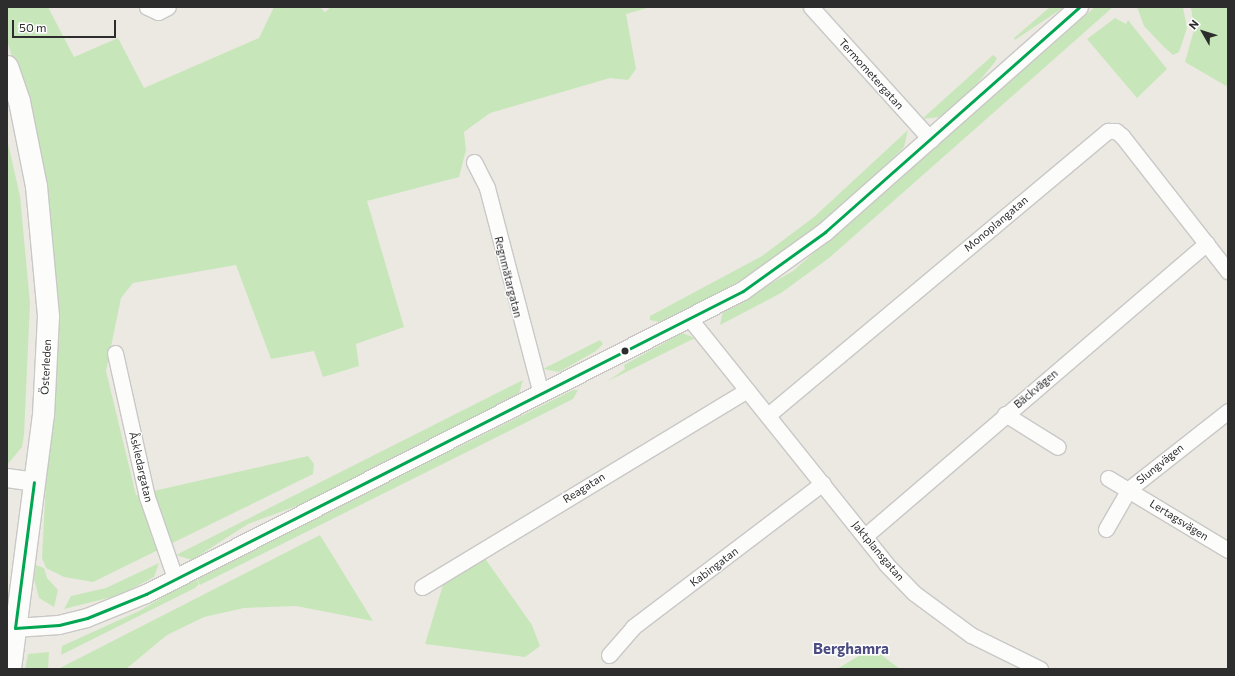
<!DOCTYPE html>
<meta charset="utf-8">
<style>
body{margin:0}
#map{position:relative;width:1235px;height:676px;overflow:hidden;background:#ece9e2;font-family:Commissioner,sans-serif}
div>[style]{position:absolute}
.green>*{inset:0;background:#c7e7ba}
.roads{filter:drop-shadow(1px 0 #c9c8c7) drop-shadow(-1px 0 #c9c8c7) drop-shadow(0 1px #c9c8c7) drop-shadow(0 -1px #c9c8c7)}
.minor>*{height:15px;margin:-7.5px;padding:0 7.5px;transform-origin:7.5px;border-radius:7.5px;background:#fcfcfb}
.tertiary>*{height:18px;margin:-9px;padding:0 9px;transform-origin:9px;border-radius:9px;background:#fcfcfb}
.secondary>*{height:21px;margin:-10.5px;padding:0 10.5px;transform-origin:10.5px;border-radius:10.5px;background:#fcfcfb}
.bus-1>*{height:3px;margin:-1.5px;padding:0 1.5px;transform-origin:1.5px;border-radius:1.5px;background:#00a651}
.dots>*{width:11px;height:11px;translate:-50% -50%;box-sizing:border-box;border:2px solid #fff;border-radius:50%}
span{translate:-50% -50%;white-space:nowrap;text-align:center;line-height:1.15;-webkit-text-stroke:3px #fff;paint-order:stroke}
.street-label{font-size:11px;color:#2d2d2d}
.district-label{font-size:15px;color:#4b4c80;font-weight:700}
.frame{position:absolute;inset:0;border:8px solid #2d2d2d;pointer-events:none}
.north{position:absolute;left:1183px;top:12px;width:40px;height:40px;-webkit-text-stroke:3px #fff;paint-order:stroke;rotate:309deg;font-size:11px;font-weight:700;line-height:16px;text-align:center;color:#2d2d2d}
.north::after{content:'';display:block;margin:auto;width:14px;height:18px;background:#2d2d2d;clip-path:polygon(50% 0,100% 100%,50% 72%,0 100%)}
.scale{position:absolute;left:12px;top:20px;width:104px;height:18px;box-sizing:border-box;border:2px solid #2d2d2d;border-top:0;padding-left:5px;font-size:12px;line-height:14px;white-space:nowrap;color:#2d2d2d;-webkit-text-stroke:3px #fff;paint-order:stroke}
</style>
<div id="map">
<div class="green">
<div style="clip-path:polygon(7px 7px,48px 7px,74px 57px,118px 38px,144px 88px,259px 38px,274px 7px,320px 7px,325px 12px,331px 7px,651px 7px,626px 14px,636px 69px,628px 80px,610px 78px,490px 113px,464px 132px,466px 150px,459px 177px,367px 201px,404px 327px,356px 344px,359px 366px,323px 377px,314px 351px,271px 359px,236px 265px,133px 283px,121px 298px,106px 371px,136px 495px,308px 456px,314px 464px,313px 474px,93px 582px,64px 577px,46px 568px,42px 558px,48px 443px,48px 208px,37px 134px,7px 41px)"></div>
<div style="clip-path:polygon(1050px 7px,1064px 7px,1015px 40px,1014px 38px)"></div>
<div style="clip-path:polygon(1095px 7px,1113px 7px,829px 258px,781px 293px,720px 325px,723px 311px,793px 271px)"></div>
<div style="clip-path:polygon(1137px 7px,1183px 7px,1187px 28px,1179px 52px,1173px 55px,1164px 47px,1144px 26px)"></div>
<div style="clip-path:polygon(1191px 7px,1228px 7px,1228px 87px,1185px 62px,1194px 30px)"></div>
<div style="clip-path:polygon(1115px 18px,1126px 24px,1128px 20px,1167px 69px,1137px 98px,1087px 39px)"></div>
<div style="clip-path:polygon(993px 55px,997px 58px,995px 62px,970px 92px,940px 117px,922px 119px)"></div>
<div style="clip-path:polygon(908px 130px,904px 147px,892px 159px,816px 228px,761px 269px,686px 310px,659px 322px,650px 320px,650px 316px,762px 256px,814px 217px)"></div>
<div style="clip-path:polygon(7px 139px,20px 196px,30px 303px,24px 435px,22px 447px,7px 465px)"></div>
<div style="clip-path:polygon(682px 333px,695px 338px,608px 381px,625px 369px,624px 365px)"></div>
<div style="clip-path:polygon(600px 340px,603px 344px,596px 351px,559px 372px,543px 369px)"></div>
<div style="clip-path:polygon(523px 380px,519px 394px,310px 501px,248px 524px,192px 560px,176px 555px)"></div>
<div style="clip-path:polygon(573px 390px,578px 390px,573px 399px,200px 585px,197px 578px)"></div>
<div style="clip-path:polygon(320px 535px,373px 621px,296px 606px,244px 608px,204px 617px,167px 635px,126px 669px,58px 669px)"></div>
<div style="clip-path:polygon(484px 557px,532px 625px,540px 646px,525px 657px,425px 644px,443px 585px)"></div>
<div style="clip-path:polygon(159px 563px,154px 577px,120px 595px,64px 609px,71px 596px,106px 588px)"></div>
<div style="clip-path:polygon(36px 565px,44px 568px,47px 578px,58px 590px,54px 607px,39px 598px,34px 579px)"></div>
<div style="clip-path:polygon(196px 578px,199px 584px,195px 588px,61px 655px,62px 646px,139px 611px)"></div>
<div style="clip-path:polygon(872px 648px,900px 669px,837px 669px)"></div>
<div style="clip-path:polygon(49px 652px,48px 669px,25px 669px,28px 654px)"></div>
</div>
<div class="roads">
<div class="minor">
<div style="left:147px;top:7px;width:12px;rotate:24deg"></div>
<div style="left:158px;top:12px;width:11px;rotate:-27deg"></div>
<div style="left:811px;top:7px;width:179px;rotate:47.9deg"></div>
<div style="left:474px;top:162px;width:29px;rotate:63deg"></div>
<div style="left:487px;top:188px;width:213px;rotate:75.3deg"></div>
<div style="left:690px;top:319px;width:314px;rotate:51.3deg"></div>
<div style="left:886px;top:564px;width:40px;rotate:46deg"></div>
<div style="left:914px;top:593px;width:71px;rotate:36.4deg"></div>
<div style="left:971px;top:635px;width:77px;rotate:26.2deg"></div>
<div style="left:115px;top:353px;width:148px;rotate:77.5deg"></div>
<div style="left:147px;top:497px;width:86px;rotate:70.9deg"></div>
<div style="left:1005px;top:414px;width:62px;rotate:31.9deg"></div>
<div style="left:768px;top:415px;width:443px;rotate:-39.9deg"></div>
<div style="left:1108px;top:131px;width:8px"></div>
<div style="left:1116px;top:131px;width:8px;rotate:40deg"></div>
<div style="left:1122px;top:136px;width:172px;rotate:51.9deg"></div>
<div style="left:1108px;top:478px;width:140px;rotate:31deg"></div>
<div style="left:1106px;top:529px;width:46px;rotate:-60.1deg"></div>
<div style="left:1129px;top:489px;width:126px;rotate:-38.2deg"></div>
<div style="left:865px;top:536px;width:450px;rotate:-40.6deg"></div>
<div style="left:422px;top:587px;width:380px;rotate:-31.2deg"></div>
<div style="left:609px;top:655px;width:37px;rotate:-49deg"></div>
<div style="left:633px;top:627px;width:238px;rotate:-37.2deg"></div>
</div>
<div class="tertiary">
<div style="left:7px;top:478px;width:27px;rotate:8deg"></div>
<div style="left:15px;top:628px;width:44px;rotate:-3.9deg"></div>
<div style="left:59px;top:625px;width:29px;rotate:-14deg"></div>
<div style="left:87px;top:618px;width:64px;rotate:-22.1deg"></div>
<div style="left:146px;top:594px;width:669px;rotate:-26.91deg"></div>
<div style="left:743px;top:291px;width:101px;rotate:-35.7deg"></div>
<div style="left:825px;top:232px;width:339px;rotate:-41.5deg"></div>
</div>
<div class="secondary">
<div style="left:7px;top:66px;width:37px;rotate:71deg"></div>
<div style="left:19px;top:101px;width:87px;rotate:78.7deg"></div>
<div style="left:36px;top:186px;width:131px;rotate:84.7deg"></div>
<div style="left:48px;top:316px;width:98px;rotate:92.9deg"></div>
<div style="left:43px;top:414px;width:257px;rotate:97.4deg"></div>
</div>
</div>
<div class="bus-1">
<div style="left:15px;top:628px;width:44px;rotate:-3.9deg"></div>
<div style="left:59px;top:625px;width:29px;rotate:-14deg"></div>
<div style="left:87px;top:618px;width:64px;rotate:-22.1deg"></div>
<div style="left:146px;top:594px;width:669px;rotate:-26.91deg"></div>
<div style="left:743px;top:291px;width:101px;rotate:-35.7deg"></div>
<div style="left:825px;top:232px;width:339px;rotate:-41.5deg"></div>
<div style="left:15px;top:628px;width:147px;rotate:-82.6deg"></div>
</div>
<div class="dots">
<div style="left:625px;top:351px;background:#2d2d2d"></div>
</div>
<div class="street-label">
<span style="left:871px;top:74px;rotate:48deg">Termometergatan</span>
<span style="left:996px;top:224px;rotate:-40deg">Monoplangatan</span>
<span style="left:508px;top:277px;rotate:76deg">Regnmätargatan</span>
<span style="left:46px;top:367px;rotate:-87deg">Österleden</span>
<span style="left:1036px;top:389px;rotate:-40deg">Bäckvägen</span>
<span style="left:1160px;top:464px;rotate:-39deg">Slungvägen</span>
<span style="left:141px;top:467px;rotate:77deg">Åskledargatan</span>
<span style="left:584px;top:488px;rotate:-32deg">Reagatan</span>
<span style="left:1179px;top:520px;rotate:32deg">Lertagsvägen</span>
<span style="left:878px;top:551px;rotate:50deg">Jaktplansgatan</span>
<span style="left:714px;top:567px;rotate:-37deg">Kabingatan</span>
</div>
<div class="district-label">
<span style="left:851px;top:649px">Berghamra</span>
</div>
<div class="frame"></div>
<div class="north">N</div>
<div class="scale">50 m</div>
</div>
